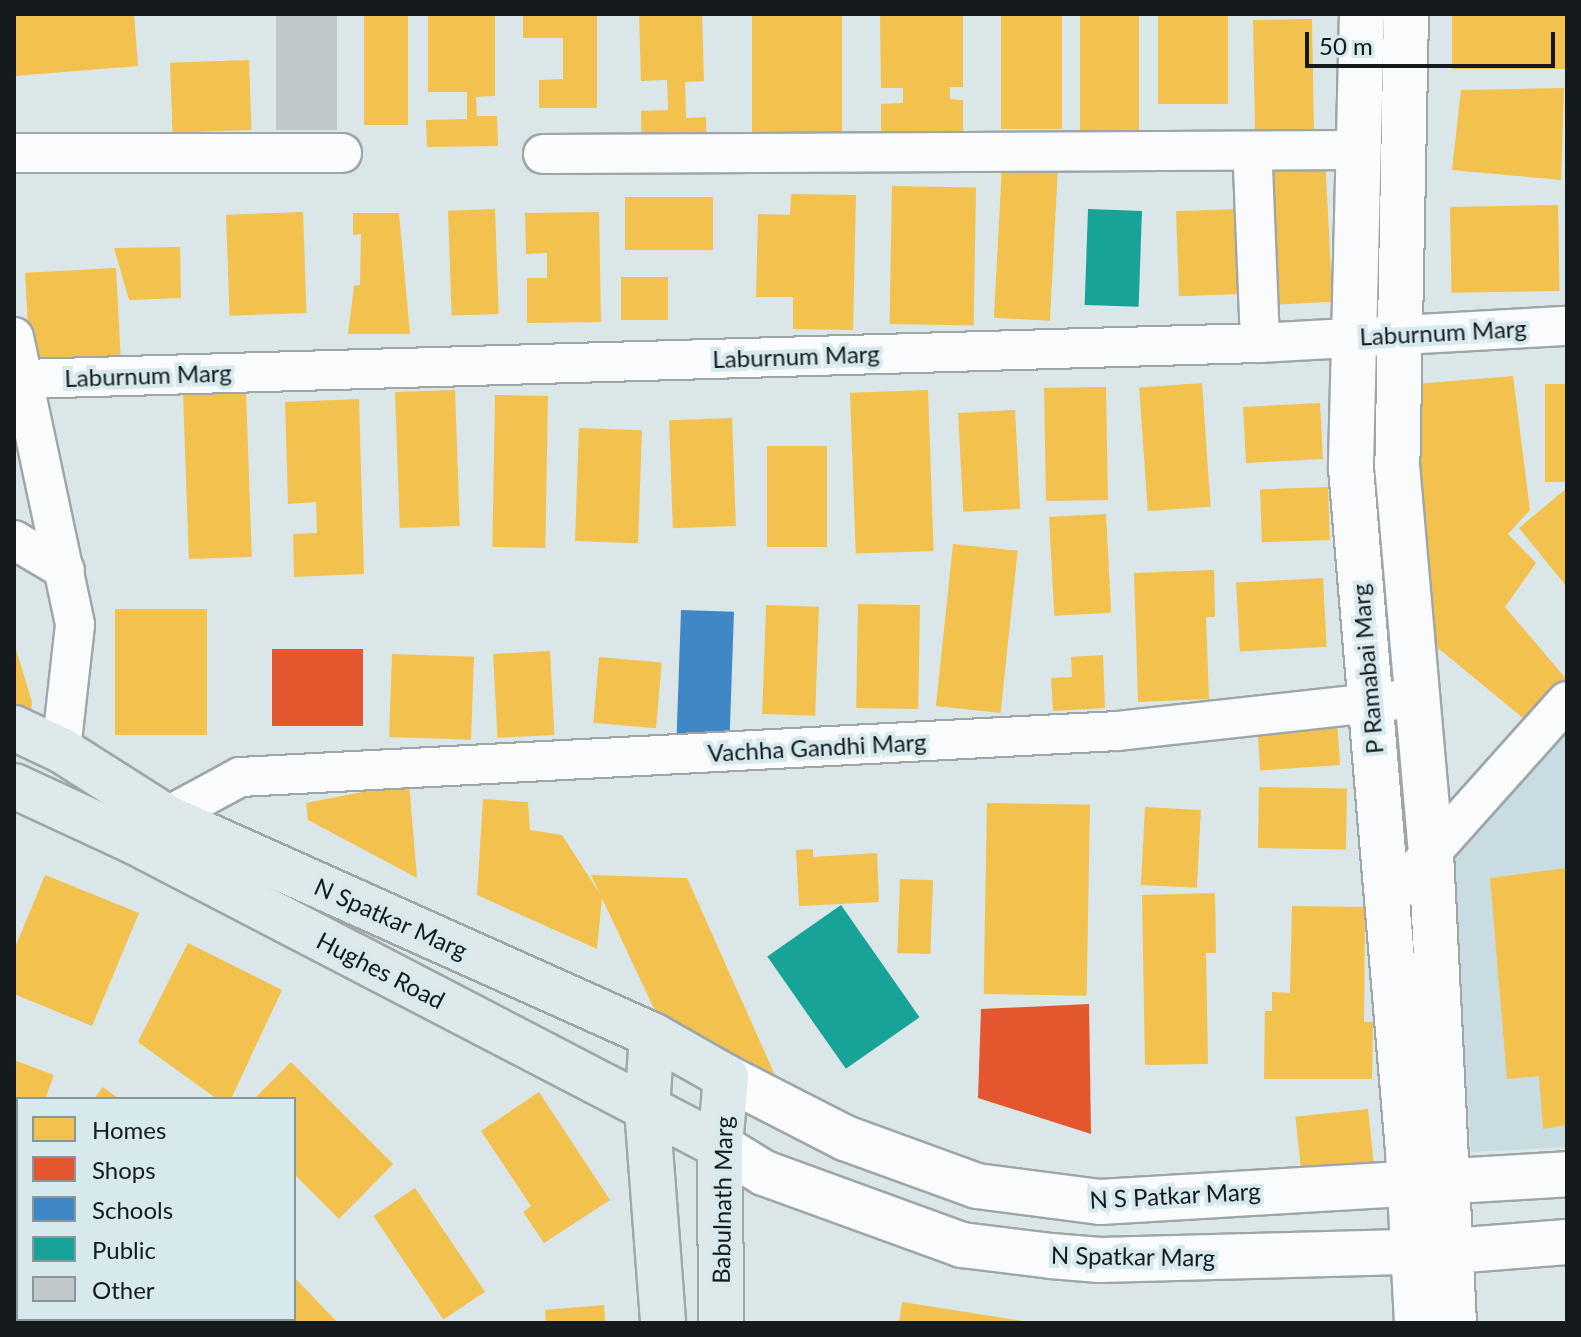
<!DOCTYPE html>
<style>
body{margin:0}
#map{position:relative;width:1581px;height:1337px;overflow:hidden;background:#dbe6e8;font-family:Lato,sans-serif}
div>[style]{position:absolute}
.built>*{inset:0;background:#c9dce1}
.homes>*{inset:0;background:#f2c14e;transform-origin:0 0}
.shops>*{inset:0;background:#e4572e;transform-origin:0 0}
.schools>*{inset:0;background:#3f88c5;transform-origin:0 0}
.public>*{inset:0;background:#17a398;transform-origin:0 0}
.building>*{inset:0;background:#c0c8ca;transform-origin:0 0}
.roads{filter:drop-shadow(2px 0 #9ea6a8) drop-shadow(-2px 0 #9ea6a8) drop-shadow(0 2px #9ea6a8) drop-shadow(0 -2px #9ea6a8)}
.street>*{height:38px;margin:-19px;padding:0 19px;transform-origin:19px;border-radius:19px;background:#fafbfc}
.secondary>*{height:44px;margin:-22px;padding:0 22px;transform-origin:22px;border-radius:22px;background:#fafbfc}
.primary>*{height:44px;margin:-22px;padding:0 22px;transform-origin:22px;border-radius:22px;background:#dee9eb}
span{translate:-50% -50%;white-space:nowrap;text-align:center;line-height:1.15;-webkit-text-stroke:8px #d6e9ed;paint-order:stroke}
.street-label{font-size:24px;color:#151b1d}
.frame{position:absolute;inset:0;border:16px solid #151b1d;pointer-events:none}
.legend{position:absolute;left:16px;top:1097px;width:280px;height:224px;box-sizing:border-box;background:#d6e9ed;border:2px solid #89979a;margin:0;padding:10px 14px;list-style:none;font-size:24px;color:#151b1d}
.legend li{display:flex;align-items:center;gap:16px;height:40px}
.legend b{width:40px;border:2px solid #89979a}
.scale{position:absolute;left:1305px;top:32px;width:250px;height:36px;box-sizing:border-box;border:4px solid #151b1d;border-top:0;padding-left:10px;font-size:24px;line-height:28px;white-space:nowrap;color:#151b1d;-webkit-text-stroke:6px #d6e9ed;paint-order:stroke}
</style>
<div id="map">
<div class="built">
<div style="clip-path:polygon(1567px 726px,1567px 1147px,1471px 1152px,1451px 860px)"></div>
</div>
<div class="homes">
<div style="clip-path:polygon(14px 14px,134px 14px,138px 66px,14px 76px)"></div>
<div style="left:364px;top:14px;width:44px;height:111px"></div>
<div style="clip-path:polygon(428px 14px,495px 14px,495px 96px,476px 97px,477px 116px,497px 116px,498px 146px,427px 147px,426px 120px,467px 119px,467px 92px,428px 92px)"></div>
<div style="clip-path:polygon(523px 14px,597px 14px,597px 108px,539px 108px,539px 80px,563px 79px,563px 38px,523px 38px)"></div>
<div style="clip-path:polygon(639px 14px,702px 14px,704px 81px,685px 82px,686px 118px,706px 117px,707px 150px,642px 153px,641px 111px,668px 110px,667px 80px,641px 81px)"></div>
<div style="left:752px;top:14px;width:90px;height:123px"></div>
<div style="clip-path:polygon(880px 14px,963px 14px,963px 87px,950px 87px,950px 99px,963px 100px,963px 136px,881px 137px,881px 104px,903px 103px,903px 88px,881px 88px)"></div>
<div style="left:1001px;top:14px;width:61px;height:115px"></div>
<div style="left:1080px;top:14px;width:59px;height:134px"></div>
<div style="left:1158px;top:14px;width:70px;height:90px"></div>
<div style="left:1452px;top:14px;width:115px;height:55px"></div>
<div style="left:1312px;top:19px;width:121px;height:59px;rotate:89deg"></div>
<div style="left:249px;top:60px;width:70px;height:79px;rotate:88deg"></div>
<div style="clip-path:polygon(1564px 88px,1561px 180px,1452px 170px,1461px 90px)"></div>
<div style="left:1325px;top:157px;width:145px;height:66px;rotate:87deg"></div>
<div style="left:1002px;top:165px;width:56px;height:153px;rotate:3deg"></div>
<div style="left:892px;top:186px;width:84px;height:138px;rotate:1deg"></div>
<div style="clip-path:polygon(791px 194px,856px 195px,853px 330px,793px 329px,793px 297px,756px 297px,758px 214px,790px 215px)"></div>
<div style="left:713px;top:197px;width:53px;height:88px;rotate:90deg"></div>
<div style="left:1558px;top:205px;width:86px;height:108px;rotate:89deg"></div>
<div style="left:495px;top:209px;width:105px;height:47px;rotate:88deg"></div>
<div style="left:1239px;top:209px;width:85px;height:63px;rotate:88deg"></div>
<div style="left:303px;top:212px;width:101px;height:77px;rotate:88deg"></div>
<div style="clip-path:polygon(599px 212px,601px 322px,527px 323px,527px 278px,547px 278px,547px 253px,526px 254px,525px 213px)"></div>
<div style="clip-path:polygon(353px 213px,399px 213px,410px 334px,348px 334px,354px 286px,360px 285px,361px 234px,353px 235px)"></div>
<div style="clip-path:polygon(180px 247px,181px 298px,129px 300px,114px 248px)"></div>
<div style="left:116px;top:268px;width:102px;height:91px;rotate:87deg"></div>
<div style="left:668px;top:277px;width:43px;height:47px;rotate:90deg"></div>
<div style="clip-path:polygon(1513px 376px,1530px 510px,1508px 534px,1536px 563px,1505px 607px,1567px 680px,1567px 690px,1535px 728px,1421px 634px,1404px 385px)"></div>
<div style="left:1202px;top:383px;width:124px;height:63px;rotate:86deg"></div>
<div style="left:1545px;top:384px;width:22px;height:98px"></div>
<div style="left:1106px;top:387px;width:113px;height:62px;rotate:89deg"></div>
<div style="left:455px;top:390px;width:136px;height:60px;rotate:88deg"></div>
<div style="left:928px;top:390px;width:161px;height:78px;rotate:88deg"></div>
<div style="left:246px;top:391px;width:166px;height:63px;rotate:88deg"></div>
<div style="left:495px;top:395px;width:53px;height:152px;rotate:1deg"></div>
<div style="clip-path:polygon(359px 399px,364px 574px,294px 577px,293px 534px,317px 533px,316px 502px,288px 504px,285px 402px)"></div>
<div style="left:1320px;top:403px;width:56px;height:77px;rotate:87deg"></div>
<div style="left:1015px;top:410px;width:99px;height:57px;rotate:87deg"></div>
<div style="left:732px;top:418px;width:108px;height:63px;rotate:88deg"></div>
<div style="left:579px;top:428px;width:63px;height:113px;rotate:2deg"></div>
<div style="left:767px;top:446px;width:60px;height:101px"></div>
<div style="left:1328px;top:487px;width:53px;height:68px;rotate:88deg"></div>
<div style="clip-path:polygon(1567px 488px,1567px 587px,1519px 528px)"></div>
<div style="left:1106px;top:514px;width:99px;height:57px;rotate:87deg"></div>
<div style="left:953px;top:544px;width:65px;height:163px;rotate:6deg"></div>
<div style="clip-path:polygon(1214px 570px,1215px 617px,1206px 617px,1209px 699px,1138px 702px,1134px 573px)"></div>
<div style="left:1323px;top:578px;width:69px;height:87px;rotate:87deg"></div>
<div style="left:858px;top:604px;width:62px;height:104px;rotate:1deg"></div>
<div style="left:766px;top:605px;width:53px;height:109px;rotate:2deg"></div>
<div style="left:115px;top:609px;width:92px;height:126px"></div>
<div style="clip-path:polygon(15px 646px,32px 702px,31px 712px,14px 713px)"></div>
<div style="left:550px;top:651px;width:84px;height:57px;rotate:87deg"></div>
<div style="left:392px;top:654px;width:82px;height:83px;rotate:2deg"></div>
<div style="clip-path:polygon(1103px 655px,1105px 708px,1053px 711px,1051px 678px,1072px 677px,1071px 657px)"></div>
<div style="left:599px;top:657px;width:63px;height:66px;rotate:5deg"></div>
<div style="left:1337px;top:721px;width:44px;height:80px;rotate:86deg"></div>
<div style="clip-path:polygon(409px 783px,417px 878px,308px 820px,306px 803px)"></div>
<div style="left:1259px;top:787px;width:88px;height:61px;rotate:1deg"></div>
<div style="clip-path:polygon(483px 799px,528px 802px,530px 830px,562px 835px,602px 897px,597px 949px,477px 895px)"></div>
<div style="left:987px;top:803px;width:103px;height:191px;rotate:1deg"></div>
<div style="left:1145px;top:807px;width:56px;height:78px;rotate:3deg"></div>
<div style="clip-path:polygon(813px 849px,813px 857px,877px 853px,879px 902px,799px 906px,796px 850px)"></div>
<div style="clip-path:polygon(1567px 868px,1567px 1125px,1543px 1129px,1539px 1076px,1507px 1079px,1490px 878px)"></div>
<div style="clip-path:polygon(45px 875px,139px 913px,92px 1026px,14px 994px,14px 950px)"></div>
<div style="clip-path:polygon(591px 875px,687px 878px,775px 1075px,659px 1019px)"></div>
<div style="left:900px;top:879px;width:33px;height:74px;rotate:2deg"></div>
<div style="clip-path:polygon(1215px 893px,1216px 953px,1206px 953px,1208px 1064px,1145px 1065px,1142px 895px)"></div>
<div style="clip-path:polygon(1292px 906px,1365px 907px,1364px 1022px,1373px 1022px,1372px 1079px,1264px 1079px,1265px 1011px,1272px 1011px,1272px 992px,1290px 993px)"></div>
<div style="clip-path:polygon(188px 943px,282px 990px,231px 1099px,217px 1099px,138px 1042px)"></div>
<div style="clip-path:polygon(14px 1060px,54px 1075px,45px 1099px,18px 1099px,18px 1140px)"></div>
<div style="clip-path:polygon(291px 1062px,393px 1164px,339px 1219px,294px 1174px,294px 1099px,254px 1099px)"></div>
<div style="clip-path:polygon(103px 1087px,119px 1099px,94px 1099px)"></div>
<div style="clip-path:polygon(539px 1092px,610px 1200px,544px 1243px,523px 1212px,531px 1206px,481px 1131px)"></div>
<div style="left:1368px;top:1109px;width:58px;height:73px;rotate:84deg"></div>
<div style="left:415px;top:1188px;width:125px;height:50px;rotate:56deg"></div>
<div style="clip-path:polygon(294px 1277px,338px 1323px,256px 1319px,294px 1319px)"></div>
<div style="clip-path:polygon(14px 1291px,18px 1319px,79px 1319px,78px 1323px,14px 1323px)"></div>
<div style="clip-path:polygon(902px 1302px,1023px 1321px,1023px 1323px,899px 1323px)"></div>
<div style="clip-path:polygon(604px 1305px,605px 1323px,546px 1323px,545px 1310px)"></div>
</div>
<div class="shops">
<div style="left:272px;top:649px;width:91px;height:77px"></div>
<div style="clip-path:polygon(1089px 1004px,1091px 1134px,978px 1098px,981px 1009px)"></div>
</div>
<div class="schools">
<div style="left:681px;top:610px;width:53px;height:128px;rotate:2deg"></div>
</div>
<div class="public">
<div style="left:1088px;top:209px;width:54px;height:96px;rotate:2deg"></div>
<div style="left:841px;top:905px;width:137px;height:90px;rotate:55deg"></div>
</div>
<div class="building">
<div style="left:276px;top:14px;width:61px;height:116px"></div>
</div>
<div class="roads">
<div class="street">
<div style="left:14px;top:153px;width:328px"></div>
<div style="left:543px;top:154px;width:816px;rotate:-0.28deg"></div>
<div style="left:1253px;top:167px;width:176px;rotate:87.7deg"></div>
<div style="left:14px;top:337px;width:294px;rotate:78deg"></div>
<div style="left:75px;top:625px;width:126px;rotate:96.4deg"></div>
<div style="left:14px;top:372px;width:12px;rotate:35deg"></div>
<div style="left:24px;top:379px;width:1237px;rotate:-1.67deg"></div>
<div style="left:1260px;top:343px;width:307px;rotate:-3.2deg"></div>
<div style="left:14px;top:540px;width:59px;rotate:30.5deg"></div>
<div style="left:166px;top:817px;width:84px;rotate:-28.4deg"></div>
<div style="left:240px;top:777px;width:878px;rotate:-3deg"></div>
<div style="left:1117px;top:731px;width:302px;rotate:-6.3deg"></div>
<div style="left:1388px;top:901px;width:268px;rotate:-48.2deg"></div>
</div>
<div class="secondary">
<div style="left:1362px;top:14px;width:454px;rotate:91.4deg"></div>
<div style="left:1351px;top:468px;width:685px;rotate:85.23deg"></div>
<div style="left:1408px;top:1151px;width:172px;rotate:87deg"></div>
<div style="left:1406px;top:14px;width:451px;rotate:91.1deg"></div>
<div style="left:1397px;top:465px;width:389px;rotate:85deg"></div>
<div style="left:1431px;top:853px;width:471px;rotate:87.2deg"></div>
<div style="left:726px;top:1077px;width:134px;rotate:27.1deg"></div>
<div style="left:845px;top:1138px;width:140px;rotate:20deg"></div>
<div style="left:977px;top:1186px;width:124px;rotate:7.4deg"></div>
<div style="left:1100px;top:1202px;width:468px;rotate:-3.4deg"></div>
<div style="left:720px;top:1146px;width:52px;rotate:31.5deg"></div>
<div style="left:764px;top:1173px;width:211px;rotate:20deg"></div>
<div style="left:962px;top:1245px;width:90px;rotate:7deg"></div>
<div style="left:1051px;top:1256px;width:49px;rotate:4.7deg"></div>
<div style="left:1100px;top:1260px;width:352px;rotate:-1.5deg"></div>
<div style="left:1452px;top:1251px;width:115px;rotate:-4.5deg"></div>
</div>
<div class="primary">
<div style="left:14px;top:728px;width:52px;rotate:25.1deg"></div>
<div style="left:61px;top:750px;width:125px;rotate:32.5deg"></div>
<div style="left:166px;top:817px;width:533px;rotate:24.16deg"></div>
<div style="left:652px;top:1035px;width:85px;rotate:29.6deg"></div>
<div style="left:726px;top:1077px;width:69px;rotate:95deg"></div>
<div style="left:720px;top:1146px;width:177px;rotate:89.7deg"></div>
<div style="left:14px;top:786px;width:133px;rotate:24.8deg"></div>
<div style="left:135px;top:842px;width:659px;rotate:27.46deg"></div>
<div style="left:652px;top:1035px;width:73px;rotate:93.9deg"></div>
<div style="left:647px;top:1108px;width:216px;rotate:85.7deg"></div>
</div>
</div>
<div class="street-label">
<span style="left:1443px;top:332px;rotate:-3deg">Laburnum Marg</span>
<span style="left:796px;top:356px;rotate:-2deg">Laburnum Marg</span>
<span style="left:148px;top:375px;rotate:-2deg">Laburnum Marg</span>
<span style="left:1367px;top:669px;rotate:-95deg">P Ramabai Marg</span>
<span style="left:817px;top:747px;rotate:-3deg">Vachha Gandhi Marg</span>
<span style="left:391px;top:918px;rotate:24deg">N Spatkar Marg</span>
<span style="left:381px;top:970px;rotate:27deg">Hughes Road</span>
<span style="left:1175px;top:1195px;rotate:-3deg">N S Patkar Marg</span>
<span style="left:722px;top:1200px;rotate:-89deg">Babulnath Marg</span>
<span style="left:1133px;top:1256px;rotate:1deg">N Spatkar Marg</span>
</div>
<div class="frame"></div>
<ul class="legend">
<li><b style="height:22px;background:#f2c14e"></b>Homes</li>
<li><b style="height:22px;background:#e4572e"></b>Shops</li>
<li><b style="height:22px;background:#3f88c5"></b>Schools</li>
<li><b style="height:22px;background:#17a398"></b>Public</li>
<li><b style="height:22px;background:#c0c8ca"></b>Other</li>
</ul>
<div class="scale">50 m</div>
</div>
